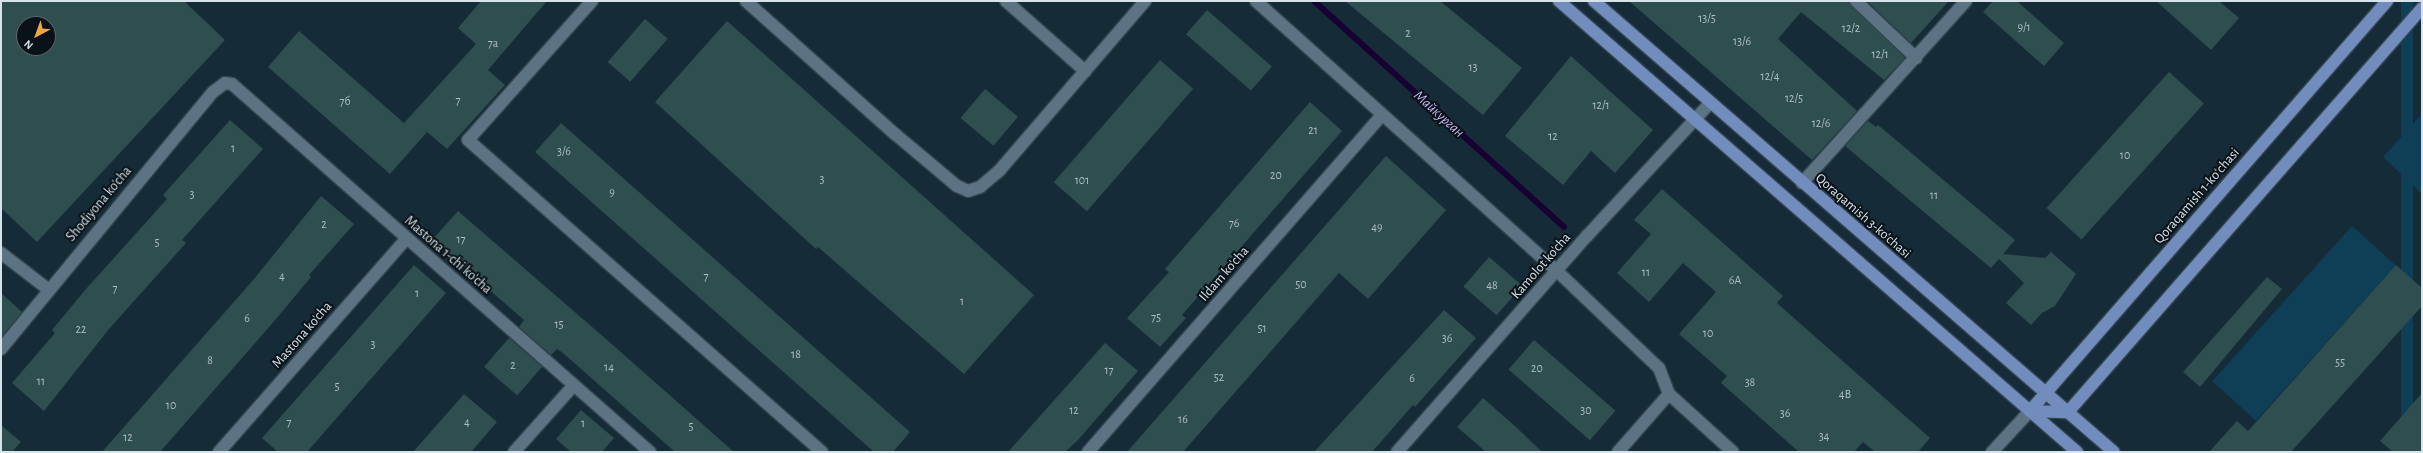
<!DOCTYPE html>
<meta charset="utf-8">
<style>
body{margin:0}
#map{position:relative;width:2423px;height:453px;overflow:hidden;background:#152b37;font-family:"Alegreya Sans",sans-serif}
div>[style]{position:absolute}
.green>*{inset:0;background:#0f3f56;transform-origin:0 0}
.stream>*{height:6px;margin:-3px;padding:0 3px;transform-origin:3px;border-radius:3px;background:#180032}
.building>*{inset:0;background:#2f4e50;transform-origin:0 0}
.roads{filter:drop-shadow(1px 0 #33454f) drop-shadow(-1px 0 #33454f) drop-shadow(0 1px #33454f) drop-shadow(0 -1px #33454f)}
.minor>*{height:12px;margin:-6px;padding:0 6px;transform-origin:6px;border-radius:6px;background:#5b7382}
.major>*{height:12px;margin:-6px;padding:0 6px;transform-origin:6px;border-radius:6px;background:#718cbd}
span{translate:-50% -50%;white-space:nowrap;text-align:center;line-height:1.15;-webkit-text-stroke:4px #091218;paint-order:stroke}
.number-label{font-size:12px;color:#acbec4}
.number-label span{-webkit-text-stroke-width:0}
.street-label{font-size:14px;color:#d6e3eb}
.water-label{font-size:15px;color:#c9b3f1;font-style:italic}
.frame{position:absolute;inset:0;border:2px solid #d6e3eb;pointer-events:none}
.north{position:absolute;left:16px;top:16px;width:40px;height:40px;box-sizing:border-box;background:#091218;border:1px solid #5b666c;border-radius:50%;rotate:221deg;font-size:11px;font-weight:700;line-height:16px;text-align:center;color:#d6e3eb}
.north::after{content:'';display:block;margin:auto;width:14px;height:18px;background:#f3a443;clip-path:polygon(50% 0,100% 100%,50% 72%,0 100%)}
</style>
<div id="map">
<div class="green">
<div style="left:2401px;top:1px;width:12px;height:493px"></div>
<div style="clip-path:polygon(2422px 114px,2422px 194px,2383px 157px)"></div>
<div style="left:2352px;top:226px;width:59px;height:209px;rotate:42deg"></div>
</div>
<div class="stream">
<div style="left:1314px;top:1px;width:337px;rotate:42.1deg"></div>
</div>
<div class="building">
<div style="clip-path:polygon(evenodd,1px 1px,184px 1px,225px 40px,37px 242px,1px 208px,1px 1px,24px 24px,48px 24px,48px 48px,24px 48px,24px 24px)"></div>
<div style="clip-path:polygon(481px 1px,547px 1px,488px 70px,505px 85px,447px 149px,427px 132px,390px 174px,268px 67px,299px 31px,404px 123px,476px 44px,458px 28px)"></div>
<div style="clip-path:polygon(1345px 1px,1440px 1px,1522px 68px,1483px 115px)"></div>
<div style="clip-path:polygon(1629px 1px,1849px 1px,1905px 58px,1884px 80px,1801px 12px,1778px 39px,1857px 111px,1812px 160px)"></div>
<div style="clip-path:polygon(1867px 1px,1949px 1px,1911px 43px)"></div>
<div style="clip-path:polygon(1993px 1px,2017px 1px,2064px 43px,2044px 66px,1983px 12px)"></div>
<div style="clip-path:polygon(2156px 1px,2219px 1px,2239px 18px,2211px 50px)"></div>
<div style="left:1207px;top:10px;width:86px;height:32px;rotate:41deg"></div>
<div style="left:645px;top:19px;width:30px;height:57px;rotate:41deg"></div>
<div style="clip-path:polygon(727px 21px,1034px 295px,964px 374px,818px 247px,816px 249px,655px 102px)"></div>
<div style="clip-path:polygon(1571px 56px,1653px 130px,1615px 173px,1591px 151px,1563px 185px,1505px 136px)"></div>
<div style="left:1160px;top:60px;width:44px;height:162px;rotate:41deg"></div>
<div style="left:2169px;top:72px;width:47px;height:183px;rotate:42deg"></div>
<div style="left:985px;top:89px;width:43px;height:38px;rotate:40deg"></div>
<div style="clip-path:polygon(1310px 102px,1342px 131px,1182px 315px,1186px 318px,1160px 347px,1127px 318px,1169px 272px,1165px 269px)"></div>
<div style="clip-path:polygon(230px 120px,263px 149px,182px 240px,186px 243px,109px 329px,44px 411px,12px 383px,55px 333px,52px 330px,86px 289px,167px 199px,163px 195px)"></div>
<div style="clip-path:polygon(1868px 121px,1876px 127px,1878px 125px,2015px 240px,2003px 254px,2045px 258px,2051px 252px,2076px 274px,2055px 306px,2042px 313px,2031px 325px,2006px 303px,2024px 283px,1999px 259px,1991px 268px,1845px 146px)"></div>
<div style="clip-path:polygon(561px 123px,910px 432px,893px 452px,874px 452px,535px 152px)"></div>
<div style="clip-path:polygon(1386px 156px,1446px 210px,1368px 299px,1339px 273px,1183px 452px,1127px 452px)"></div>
<div style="clip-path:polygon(1662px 189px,1783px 296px,1777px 303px,1930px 438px,1918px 452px,1875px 452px,1863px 442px,1854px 452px,1799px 452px,1721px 383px,1727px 376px,1679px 334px,1716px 292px,1683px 263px,1649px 302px,1617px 273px,1651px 234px,1634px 220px)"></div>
<div style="clip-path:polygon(321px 196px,354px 224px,309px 275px,311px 277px,276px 319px,160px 452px,102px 452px,254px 279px)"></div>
<div style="clip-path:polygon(458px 211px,606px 339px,734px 452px,675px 452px,563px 353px,557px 349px,551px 355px,519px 327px,524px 320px,432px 240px)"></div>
<div style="left:1489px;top:257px;width:44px;height:39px;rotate:41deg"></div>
<div style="clip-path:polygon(414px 265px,446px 293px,307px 452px,278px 452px,262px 438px)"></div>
<div style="clip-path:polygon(2396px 265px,2422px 288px,2422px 306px,2291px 452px,2209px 452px,2237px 421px,2248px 431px)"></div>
<div style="clip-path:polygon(2267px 277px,2282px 289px,2200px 387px,2183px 372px)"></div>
<div style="clip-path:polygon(1px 293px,22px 312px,1px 337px)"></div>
<div style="clip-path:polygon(1444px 310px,1476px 338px,1415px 407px,1413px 405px,1372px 452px,1314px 452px)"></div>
<div style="left:509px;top:338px;width:44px;height:38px;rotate:41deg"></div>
<div style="left:1534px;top:340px;width:108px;height:39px;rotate:41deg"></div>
<div style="clip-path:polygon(1105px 343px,1138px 371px,1078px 440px,1065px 452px,1008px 452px)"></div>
<div style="clip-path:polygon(2422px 393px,2422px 452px,2393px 452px,2380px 441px)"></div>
<div style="clip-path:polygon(464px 394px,497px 422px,471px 452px,413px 452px)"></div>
<div style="clip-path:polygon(1483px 398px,1516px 427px,1542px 452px,1486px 452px,1457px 427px)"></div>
<div style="clip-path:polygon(581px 410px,614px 438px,602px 452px,571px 452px,556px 439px)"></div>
<div style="clip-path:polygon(1px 425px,21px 442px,12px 452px,1px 452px)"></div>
</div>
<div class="roads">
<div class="minor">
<div style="left:592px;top:1px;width:186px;rotate:131.7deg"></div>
<div style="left:468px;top:140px;width:472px;rotate:41.4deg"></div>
<div style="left:746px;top:1px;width:200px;rotate:41.8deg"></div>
<div style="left:895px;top:134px;width:81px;rotate:40deg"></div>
<div style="left:957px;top:186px;width:12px;rotate:24deg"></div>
<div style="left:968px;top:191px;width:13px;rotate:-18deg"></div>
<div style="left:980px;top:187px;width:25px;rotate:-40deg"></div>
<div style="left:999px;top:171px;width:224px;rotate:-49.3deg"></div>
<div style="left:1006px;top:1px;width:106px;rotate:41.5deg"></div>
<div style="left:1256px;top:1px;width:404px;rotate:41.9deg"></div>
<div style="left:1557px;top:271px;width:141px;rotate:43.6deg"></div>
<div style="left:1659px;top:368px;width:28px;rotate:69deg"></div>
<div style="left:1669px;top:394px;width:86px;rotate:42.2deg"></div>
<div style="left:1856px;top:1px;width:83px;rotate:43.5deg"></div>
<div style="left:1802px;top:183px;width:245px;rotate:-48deg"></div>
<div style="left:1px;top:253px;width:59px;rotate:37.5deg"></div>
<div style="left:1px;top:349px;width:333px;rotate:-50.5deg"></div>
<div style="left:213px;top:92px;width:15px;rotate:-37deg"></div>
<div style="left:225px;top:83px;width:7px;rotate:8deg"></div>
<div style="left:232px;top:84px;width:557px;rotate:41.36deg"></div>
<div style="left:219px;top:452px;width:283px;rotate:-48.7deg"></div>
<div style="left:514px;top:452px;width:90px;rotate:-48.2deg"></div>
<div style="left:1088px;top:452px;width:447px;rotate:-48.9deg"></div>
<div style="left:1397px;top:452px;width:288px;rotate:-48.7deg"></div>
<div style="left:1587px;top:236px;width:181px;rotate:-47.2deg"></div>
<div style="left:1618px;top:452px;width:77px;rotate:-48.7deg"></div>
<div style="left:1992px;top:452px;width:56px;rotate:-47.2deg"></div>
</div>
<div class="major">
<div style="left:1559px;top:1px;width:687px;rotate:41.04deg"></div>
<div style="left:1594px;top:1px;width:688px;rotate:40.94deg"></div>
<div style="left:2030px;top:411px;width:544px;rotate:-48.95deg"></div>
<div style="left:2030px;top:411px;width:38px;rotate:2deg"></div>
<div style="left:2068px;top:412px;width:537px;rotate:-48.77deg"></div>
</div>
</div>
<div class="number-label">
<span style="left:1707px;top:19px">13/5</span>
<span style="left:2024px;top:28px">9/1</span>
<span style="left:1851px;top:29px">12/2</span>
<span style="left:1408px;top:34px">2</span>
<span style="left:1742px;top:42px">13/6</span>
<span style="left:493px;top:44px">7а</span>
<span style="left:1880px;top:55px">12/1</span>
<span style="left:1473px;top:68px">13</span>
<span style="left:1770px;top:77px">12/4</span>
<span style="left:1794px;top:99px">12/5</span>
<span style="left:458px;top:101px">7</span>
<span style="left:345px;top:102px">7б</span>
<span style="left:1601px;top:106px">12/1</span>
<span style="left:1821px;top:124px">12/6</span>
<span style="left:1313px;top:131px">21</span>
<span style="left:1553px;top:137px">12</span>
<span style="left:233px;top:149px">1</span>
<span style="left:564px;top:152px">3/6</span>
<span style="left:2125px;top:156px">10</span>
<span style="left:1276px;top:176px">20</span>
<span style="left:822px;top:180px">3</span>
<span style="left:1082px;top:181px">101</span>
<span style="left:612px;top:193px">9</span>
<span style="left:192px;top:195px">3</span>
<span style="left:1934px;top:196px">11</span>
<span style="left:1234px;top:224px">76</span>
<span style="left:324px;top:225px">2</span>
<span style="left:1377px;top:228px">49</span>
<span style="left:461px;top:240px">17</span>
<span style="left:157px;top:243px">5</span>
<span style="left:1646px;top:273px">11</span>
<span style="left:282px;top:277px">4</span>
<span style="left:706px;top:277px">7</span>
<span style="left:1735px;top:281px">6А</span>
<span style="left:1301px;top:285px">50</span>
<span style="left:1492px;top:286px">48</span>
<span style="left:115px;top:289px">7</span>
<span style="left:417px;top:294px">1</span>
<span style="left:962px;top:302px">1</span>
<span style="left:1156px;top:318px">75</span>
<span style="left:247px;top:319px">6</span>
<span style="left:559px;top:325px">15</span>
<span style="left:1262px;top:329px">51</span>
<span style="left:81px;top:330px">22</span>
<span style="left:1708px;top:334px">10</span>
<span style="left:1447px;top:339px">36</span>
<span style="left:373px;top:345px">3</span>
<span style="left:796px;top:355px">18</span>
<span style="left:210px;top:361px">8</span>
<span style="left:2340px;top:363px">55</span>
<span style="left:513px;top:366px">2</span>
<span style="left:609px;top:368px">14</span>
<span style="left:1537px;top:369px">20</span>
<span style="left:1109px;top:371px">17</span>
<span style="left:1219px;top:378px">52</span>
<span style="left:1412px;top:379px">6</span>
<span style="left:41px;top:382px">11</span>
<span style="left:1750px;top:383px">38</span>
<span style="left:337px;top:387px">5</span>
<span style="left:1845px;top:395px">4В</span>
<span style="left:171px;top:406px">10</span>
<span style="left:1074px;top:411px">12</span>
<span style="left:1586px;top:411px">30</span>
<span style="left:1785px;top:414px">36</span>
<span style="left:1183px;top:420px">16</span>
<span style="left:289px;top:423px">7</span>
<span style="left:467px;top:423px">4</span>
<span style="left:583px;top:424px">1</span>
<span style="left:691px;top:427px">5</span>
<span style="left:1824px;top:437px">34</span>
<span style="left:128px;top:438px">12</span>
</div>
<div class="street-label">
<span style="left:2197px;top:196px;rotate:-49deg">Qoraqamish 1-koʻchasi</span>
<span style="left:99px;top:204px;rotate:-50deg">Shodiyona ko'cha</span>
<span style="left:1863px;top:216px;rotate:41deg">Qoraqamish 3-ko'chasi</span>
<span style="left:448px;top:255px;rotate:41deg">Mastona 1-chi ko'cha</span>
<span style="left:1541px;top:266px;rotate:-49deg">Kamolot ko'cha</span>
<span style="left:1224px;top:274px;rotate:-49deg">Ildam ko'cha</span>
<span style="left:302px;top:335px;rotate:-49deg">Mastona ko'cha</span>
</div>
<div class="water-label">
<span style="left:1439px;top:114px;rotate:42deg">Майкурган</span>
</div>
<div class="frame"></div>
<div class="north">N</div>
</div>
